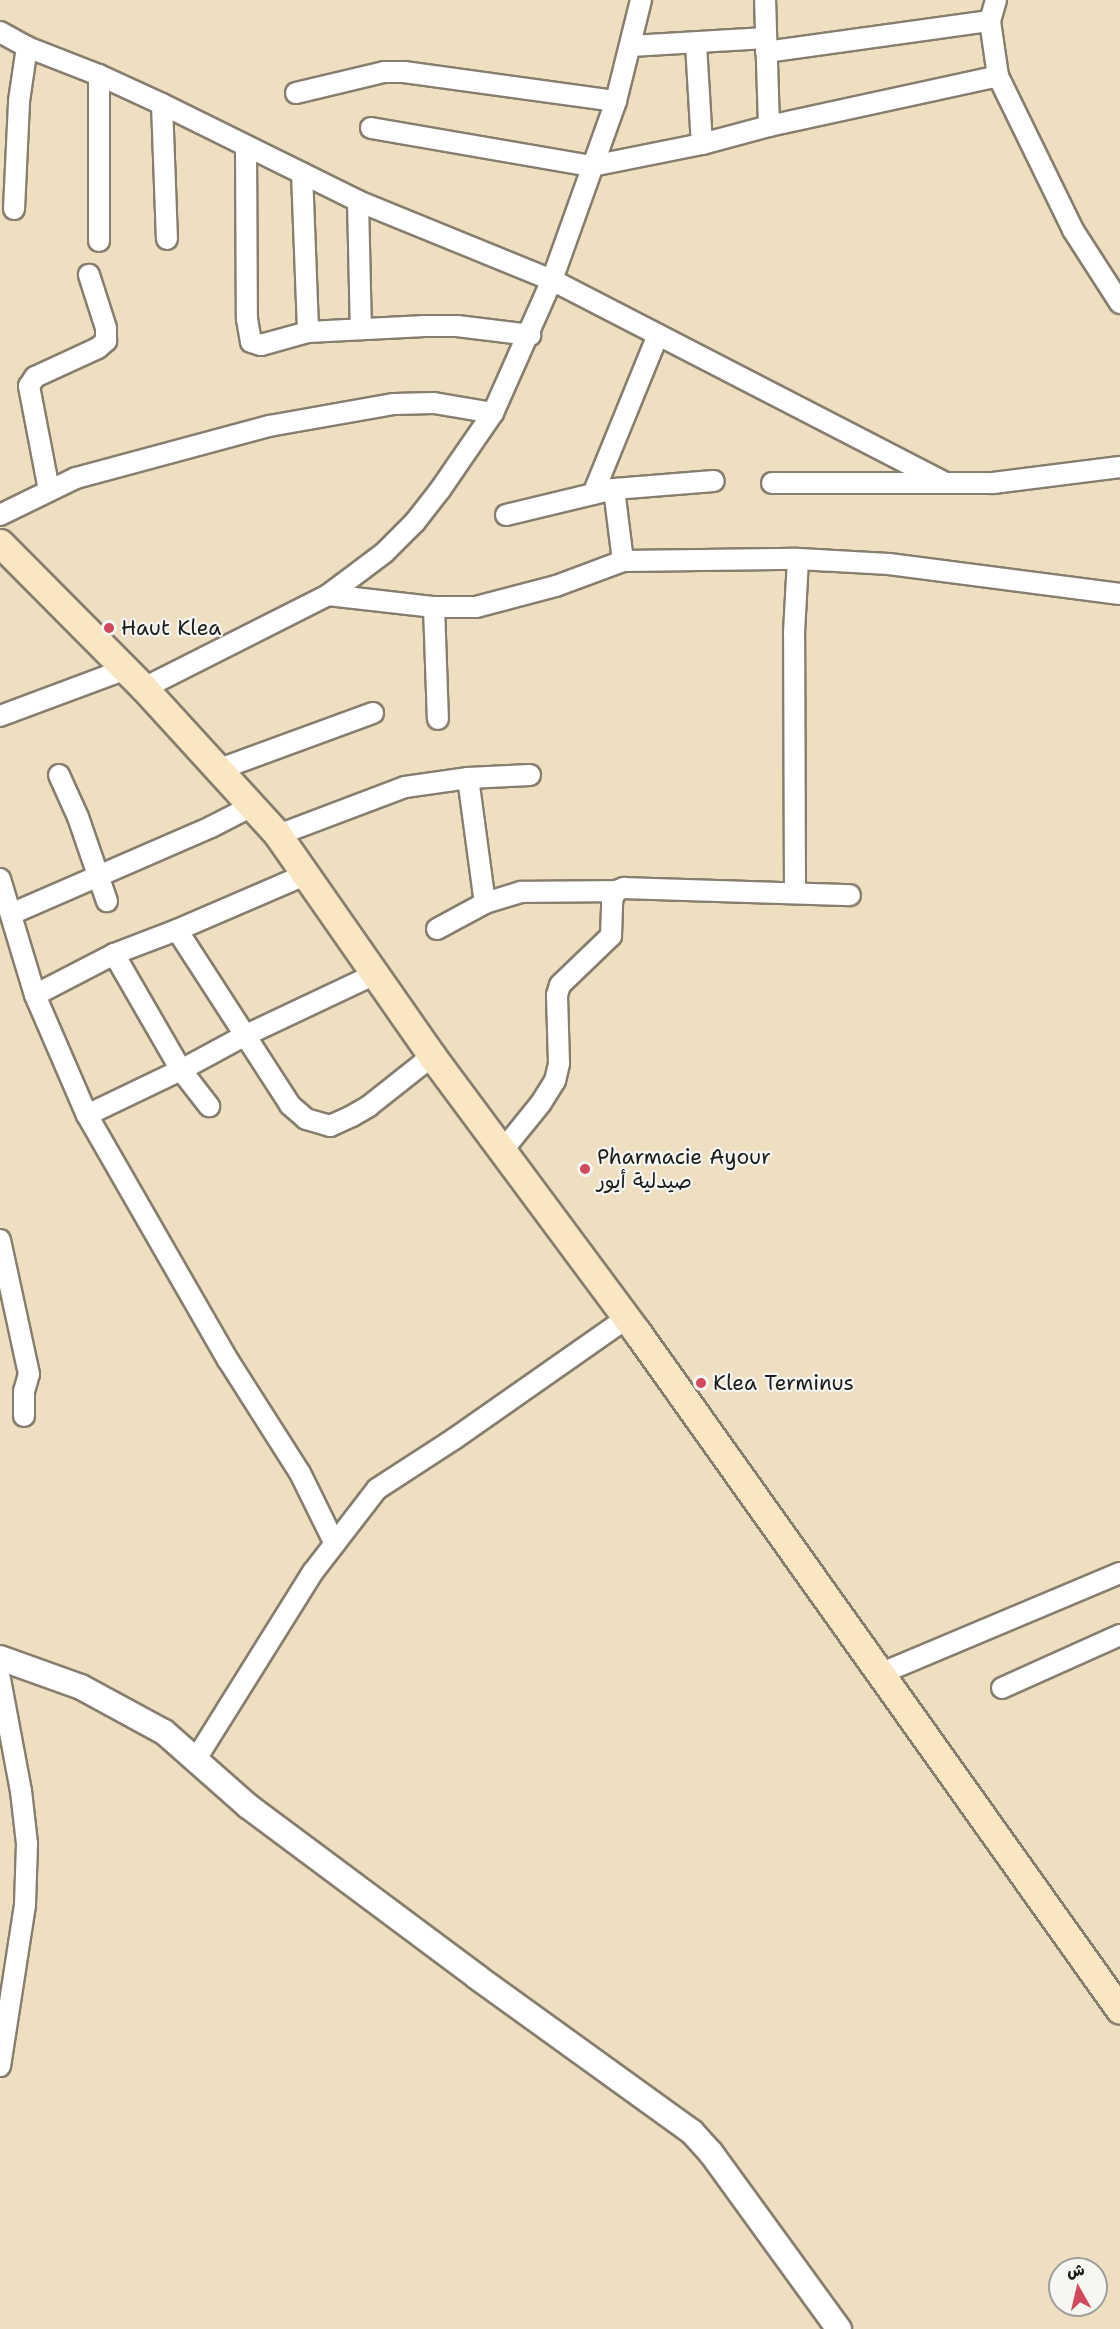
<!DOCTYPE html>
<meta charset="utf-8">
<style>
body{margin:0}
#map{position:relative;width:1120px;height:2329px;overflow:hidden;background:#efdfc1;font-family:"Shantell Sans","Playpen Sans Arabic",sans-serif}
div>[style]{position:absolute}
.roads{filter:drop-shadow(2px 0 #867e6e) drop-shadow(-2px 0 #867e6e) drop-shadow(0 2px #867e6e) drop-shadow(0 -2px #867e6e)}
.minor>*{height:20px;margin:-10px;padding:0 10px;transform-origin:10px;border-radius:10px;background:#fff}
.tertiary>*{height:24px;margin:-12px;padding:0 12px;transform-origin:12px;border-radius:12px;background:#fff}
.secondary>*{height:27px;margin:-13.5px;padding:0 13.5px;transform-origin:13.5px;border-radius:13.5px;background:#f9e7c3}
.dots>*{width:16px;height:16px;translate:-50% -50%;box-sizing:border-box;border:3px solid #f6f6f2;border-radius:50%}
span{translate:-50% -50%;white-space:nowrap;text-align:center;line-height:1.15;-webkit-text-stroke:4.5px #f6f6f2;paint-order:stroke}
.poi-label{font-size:21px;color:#1c1c1c}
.left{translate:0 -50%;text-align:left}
.north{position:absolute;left:1048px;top:2257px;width:60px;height:60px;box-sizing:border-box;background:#f6f6f2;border:2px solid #9f9f9c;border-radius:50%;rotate:352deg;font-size:16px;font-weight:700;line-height:24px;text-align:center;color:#1c1c1c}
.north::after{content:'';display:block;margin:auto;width:21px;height:27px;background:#d1495b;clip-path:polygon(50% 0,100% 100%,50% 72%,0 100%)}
</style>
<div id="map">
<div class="roads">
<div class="minor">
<div style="left:0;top:32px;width:31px;rotate:29deg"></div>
<div style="left:27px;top:47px;width:77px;rotate:21.3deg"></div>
<div style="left:99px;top:75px;width:69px;rotate:24.7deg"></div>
<div style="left:162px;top:104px;width:219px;rotate:26.3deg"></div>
<div style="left:358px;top:201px;width:209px;rotate:22.2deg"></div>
<div style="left:552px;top:280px;width:442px;rotate:27.3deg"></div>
<div style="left:696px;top:44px;width:100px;rotate:86.6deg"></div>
<div style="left:631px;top:46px;width:135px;rotate:-3.4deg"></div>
<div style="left:766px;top:52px;width:226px;rotate:-7.9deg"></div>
<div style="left:998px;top:76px;width:171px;rotate:64deg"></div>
<div style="left:1073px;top:230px;width:87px;rotate:57.2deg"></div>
<div style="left:296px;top:93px;width:90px;rotate:-13.4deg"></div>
<div style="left:384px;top:72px;width:20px"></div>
<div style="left:404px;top:72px;width:214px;rotate:7.8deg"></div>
<div style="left:162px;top:104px;width:135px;rotate:87.9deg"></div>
<div style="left:769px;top:126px;width:234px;rotate:-12.3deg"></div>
<div style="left:998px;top:76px;width:56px;rotate:-98.3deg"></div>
<div style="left:990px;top:21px;width:22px;rotate:-74deg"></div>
<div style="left:371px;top:128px;width:224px;rotate:9.8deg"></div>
<div style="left:592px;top:166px;width:112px;rotate:-11.3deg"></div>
<div style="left:702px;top:144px;width:69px;rotate:-15deg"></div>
<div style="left:769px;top:126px;width:126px;rotate:-91.8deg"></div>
<div style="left:246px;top:147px;width:172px;rotate:89.7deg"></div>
<div style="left:247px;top:319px;width:23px;rotate:80deg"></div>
<div style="left:251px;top:342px;width:10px;rotate:17deg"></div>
<div style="left:261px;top:345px;width:49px;rotate:-15.5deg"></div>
<div style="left:308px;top:332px;width:117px;rotate:-2.9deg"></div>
<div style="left:425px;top:326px;width:32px"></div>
<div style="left:457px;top:326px;width:74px;rotate:7deg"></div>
<div style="left:302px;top:173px;width:159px;rotate:87.8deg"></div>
<div style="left:358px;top:201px;width:128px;rotate:88.7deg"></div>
<div style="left:14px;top:209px;width:108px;rotate:-87.3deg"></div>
<div style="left:19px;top:101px;width:55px;rotate:-81.6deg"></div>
<div style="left:99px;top:241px;width:166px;rotate:-90deg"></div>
<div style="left:772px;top:483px;width:221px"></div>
<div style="left:993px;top:483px;width:128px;rotate:-7.2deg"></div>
<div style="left:614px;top:489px;width:73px;rotate:82.9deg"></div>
<div style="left:49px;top:490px;width:106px;rotate:-100.9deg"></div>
<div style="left:29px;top:386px;width:11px;rotate:-56deg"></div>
<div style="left:35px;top:377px;width:69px;rotate:-24.7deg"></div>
<div style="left:98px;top:348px;width:11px;rotate:-41deg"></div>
<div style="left:106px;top:341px;width:13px;rotate:-90deg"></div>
<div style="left:106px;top:328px;width:56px;rotate:-107.8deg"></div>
<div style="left:593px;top:494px;width:172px;rotate:-67.8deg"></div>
<div style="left:0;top:515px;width:85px;rotate:-26deg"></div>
<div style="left:76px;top:478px;width:200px;rotate:-15.1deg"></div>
<div style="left:269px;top:426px;width:127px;rotate:-10deg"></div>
<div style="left:394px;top:404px;width:40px;rotate:-1.4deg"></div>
<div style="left:434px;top:403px;width:60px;rotate:9.6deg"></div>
<div style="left:506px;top:515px;width:111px;rotate:-13.5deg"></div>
<div style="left:614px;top:489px;width:100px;rotate:-4.6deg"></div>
<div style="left:328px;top:595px;width:107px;rotate:6.5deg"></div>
<div style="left:434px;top:607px;width:42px"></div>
<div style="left:476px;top:607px;width:83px;rotate:-14.7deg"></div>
<div style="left:556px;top:586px;width:72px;rotate:-20.5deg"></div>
<div style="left:623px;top:561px;width:175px;rotate:-0.7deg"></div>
<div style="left:798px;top:559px;width:91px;rotate:3.1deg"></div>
<div style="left:889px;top:564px;width:233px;rotate:7.4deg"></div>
<div style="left:434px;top:607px;width:112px;rotate:88deg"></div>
<div style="left:144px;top:688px;width:206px;rotate:-26.8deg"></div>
<div style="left:328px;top:595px;width:70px;rotate:-36.9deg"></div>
<div style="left:384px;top:553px;width:44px;rotate:-45deg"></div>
<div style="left:415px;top:522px;width:41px;rotate:-52deg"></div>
<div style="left:440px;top:490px;width:93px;rotate:-55.5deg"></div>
<div style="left:493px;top:413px;width:145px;rotate:-66.1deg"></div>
<div style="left:552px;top:280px;width:190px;rotate:-70.3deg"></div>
<div style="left:616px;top:101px;width:104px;rotate:-76.1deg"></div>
<div style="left:0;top:716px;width:132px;rotate:-20.4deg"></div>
<div style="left:220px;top:769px;width:163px;rotate:-20.1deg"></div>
<div style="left:59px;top:775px;width:46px;rotate:65.7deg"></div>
<div style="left:78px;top:817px;width:89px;rotate:71deg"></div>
<div style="left:468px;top:778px;width:126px;rotate:82.3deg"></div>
<div style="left:278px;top:835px;width:136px;rotate:-20.7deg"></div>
<div style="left:405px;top:787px;width:64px;rotate:-8.1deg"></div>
<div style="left:468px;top:778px;width:62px;rotate:-2.8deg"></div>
<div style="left:0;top:879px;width:121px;rotate:73.2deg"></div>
<div style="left:35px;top:995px;width:131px;rotate:66.6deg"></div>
<div style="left:87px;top:1115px;width:283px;rotate:60.1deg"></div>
<div style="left:228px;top:1360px;width:134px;rotate:57.5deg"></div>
<div style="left:300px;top:1473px;width:79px;rotate:63.8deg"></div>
<div style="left:795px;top:893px;width:260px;rotate:-90.2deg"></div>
<div style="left:794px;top:633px;width:74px;rotate:-86.9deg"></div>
<div style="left:11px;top:914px;width:218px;rotate:-23.5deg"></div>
<div style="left:211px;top:827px;width:48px;rotate:-27.1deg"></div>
<div style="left:437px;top:929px;width:55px;rotate:-28.4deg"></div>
<div style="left:485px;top:903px;width:38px;rotate:-17deg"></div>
<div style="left:521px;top:892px;width:95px;rotate:-0.6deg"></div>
<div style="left:177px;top:930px;width:208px;rotate:57.1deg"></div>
<div style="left:290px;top:1105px;width:21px;rotate:41deg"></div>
<div style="left:306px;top:1119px;width:25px;rotate:16deg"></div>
<div style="left:330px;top:1126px;width:24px;rotate:-24deg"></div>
<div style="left:352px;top:1116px;width:20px;rotate:-30deg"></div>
<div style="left:369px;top:1106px;width:80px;rotate:-38.4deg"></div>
<div style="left:114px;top:954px;width:134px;rotate:60deg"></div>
<div style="left:181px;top:1070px;width:46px;rotate:52.1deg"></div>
<div style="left:35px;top:995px;width:89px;rotate:-27.4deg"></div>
<div style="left:114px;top:954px;width:67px;rotate:-20.9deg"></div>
<div style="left:177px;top:930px;width:139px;rotate:-23.3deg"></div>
<div style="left:87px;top:1115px;width:104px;rotate:-25.6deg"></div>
<div style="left:181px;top:1070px;width:72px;rotate:-28.4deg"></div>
<div style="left:244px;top:1036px;width:147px;rotate:-25.3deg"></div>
<div style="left:503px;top:1150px;width:60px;rotate:-51deg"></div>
<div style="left:541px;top:1103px;width:26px;rotate:-58deg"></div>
<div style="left:555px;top:1081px;width:18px;rotate:-77deg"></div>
<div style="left:559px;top:1063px;width:68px;rotate:-91.7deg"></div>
<div style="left:557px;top:995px;width:10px;rotate:-73deg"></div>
<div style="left:560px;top:985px;width:71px;rotate:-43.9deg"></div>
<div style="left:611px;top:936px;width:36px;rotate:-88deg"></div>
<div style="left:612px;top:900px;width:10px;rotate:-66deg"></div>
<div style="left:616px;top:891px;width:9px;rotate:-21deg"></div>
<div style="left:624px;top:888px;width:226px;rotate:1.8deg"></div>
<div style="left:0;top:1240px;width:137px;rotate:77.8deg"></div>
<div style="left:29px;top:1374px;width:18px;rotate:106deg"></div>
<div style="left:24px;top:1391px;width:25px;rotate:90deg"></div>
<div style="left:882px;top:1673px;width:258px;rotate:-22.8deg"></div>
<div style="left:0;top:1679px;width:114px;rotate:79.4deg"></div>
<div style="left:21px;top:1791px;width:53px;rotate:83.5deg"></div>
<div style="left:27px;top:1844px;width:61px;rotate:91.9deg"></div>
<div style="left:25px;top:1905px;width:163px;rotate:98.8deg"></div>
<div style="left:1002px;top:1688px;width:129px;rotate:-24.2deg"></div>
<div style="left:196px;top:1759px;width:221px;rotate:-58deg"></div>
<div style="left:313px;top:1572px;width:105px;rotate:-52.4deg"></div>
<div style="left:377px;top:1489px;width:92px;rotate:-33deg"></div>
<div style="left:454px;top:1439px;width:211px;rotate:-35deg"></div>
</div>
<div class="tertiary">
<div style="left:0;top:1658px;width:86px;rotate:19.7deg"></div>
<div style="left:81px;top:1687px;width:94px;rotate:28.5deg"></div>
<div style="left:164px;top:1732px;width:112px;rotate:41.4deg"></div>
<div style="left:248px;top:1806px;width:286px;rotate:36.7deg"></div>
<div style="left:477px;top:1977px;width:265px;rotate:35.8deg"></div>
<div style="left:692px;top:2132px;width:28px;rotate:48deg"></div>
<div style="left:711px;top:2153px;width:218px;rotate:54deg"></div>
</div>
<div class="secondary">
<div style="left:0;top:543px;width:204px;rotate:45.2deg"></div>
<div style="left:144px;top:688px;width:199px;rotate:47.6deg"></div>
<div style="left:278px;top:835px;width:269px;rotate:55.1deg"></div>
<div style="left:432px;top:1056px;width:344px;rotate:53.4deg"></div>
<div style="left:637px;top:1332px;width:832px;rotate:54.53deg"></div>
</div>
</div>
<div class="dots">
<div style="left:109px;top:628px;background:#d1495b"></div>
<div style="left:585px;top:1169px;background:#d1495b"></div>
<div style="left:701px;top:1383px;background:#d1495b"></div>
</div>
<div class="poi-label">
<span class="left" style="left:121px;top:628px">Haut Klea</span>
<span class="left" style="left:597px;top:1169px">Pharmacie Ayour<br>صيدلية أيور</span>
<span class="left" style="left:713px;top:1383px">Klea Terminus</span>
</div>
<div class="north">ش</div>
</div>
